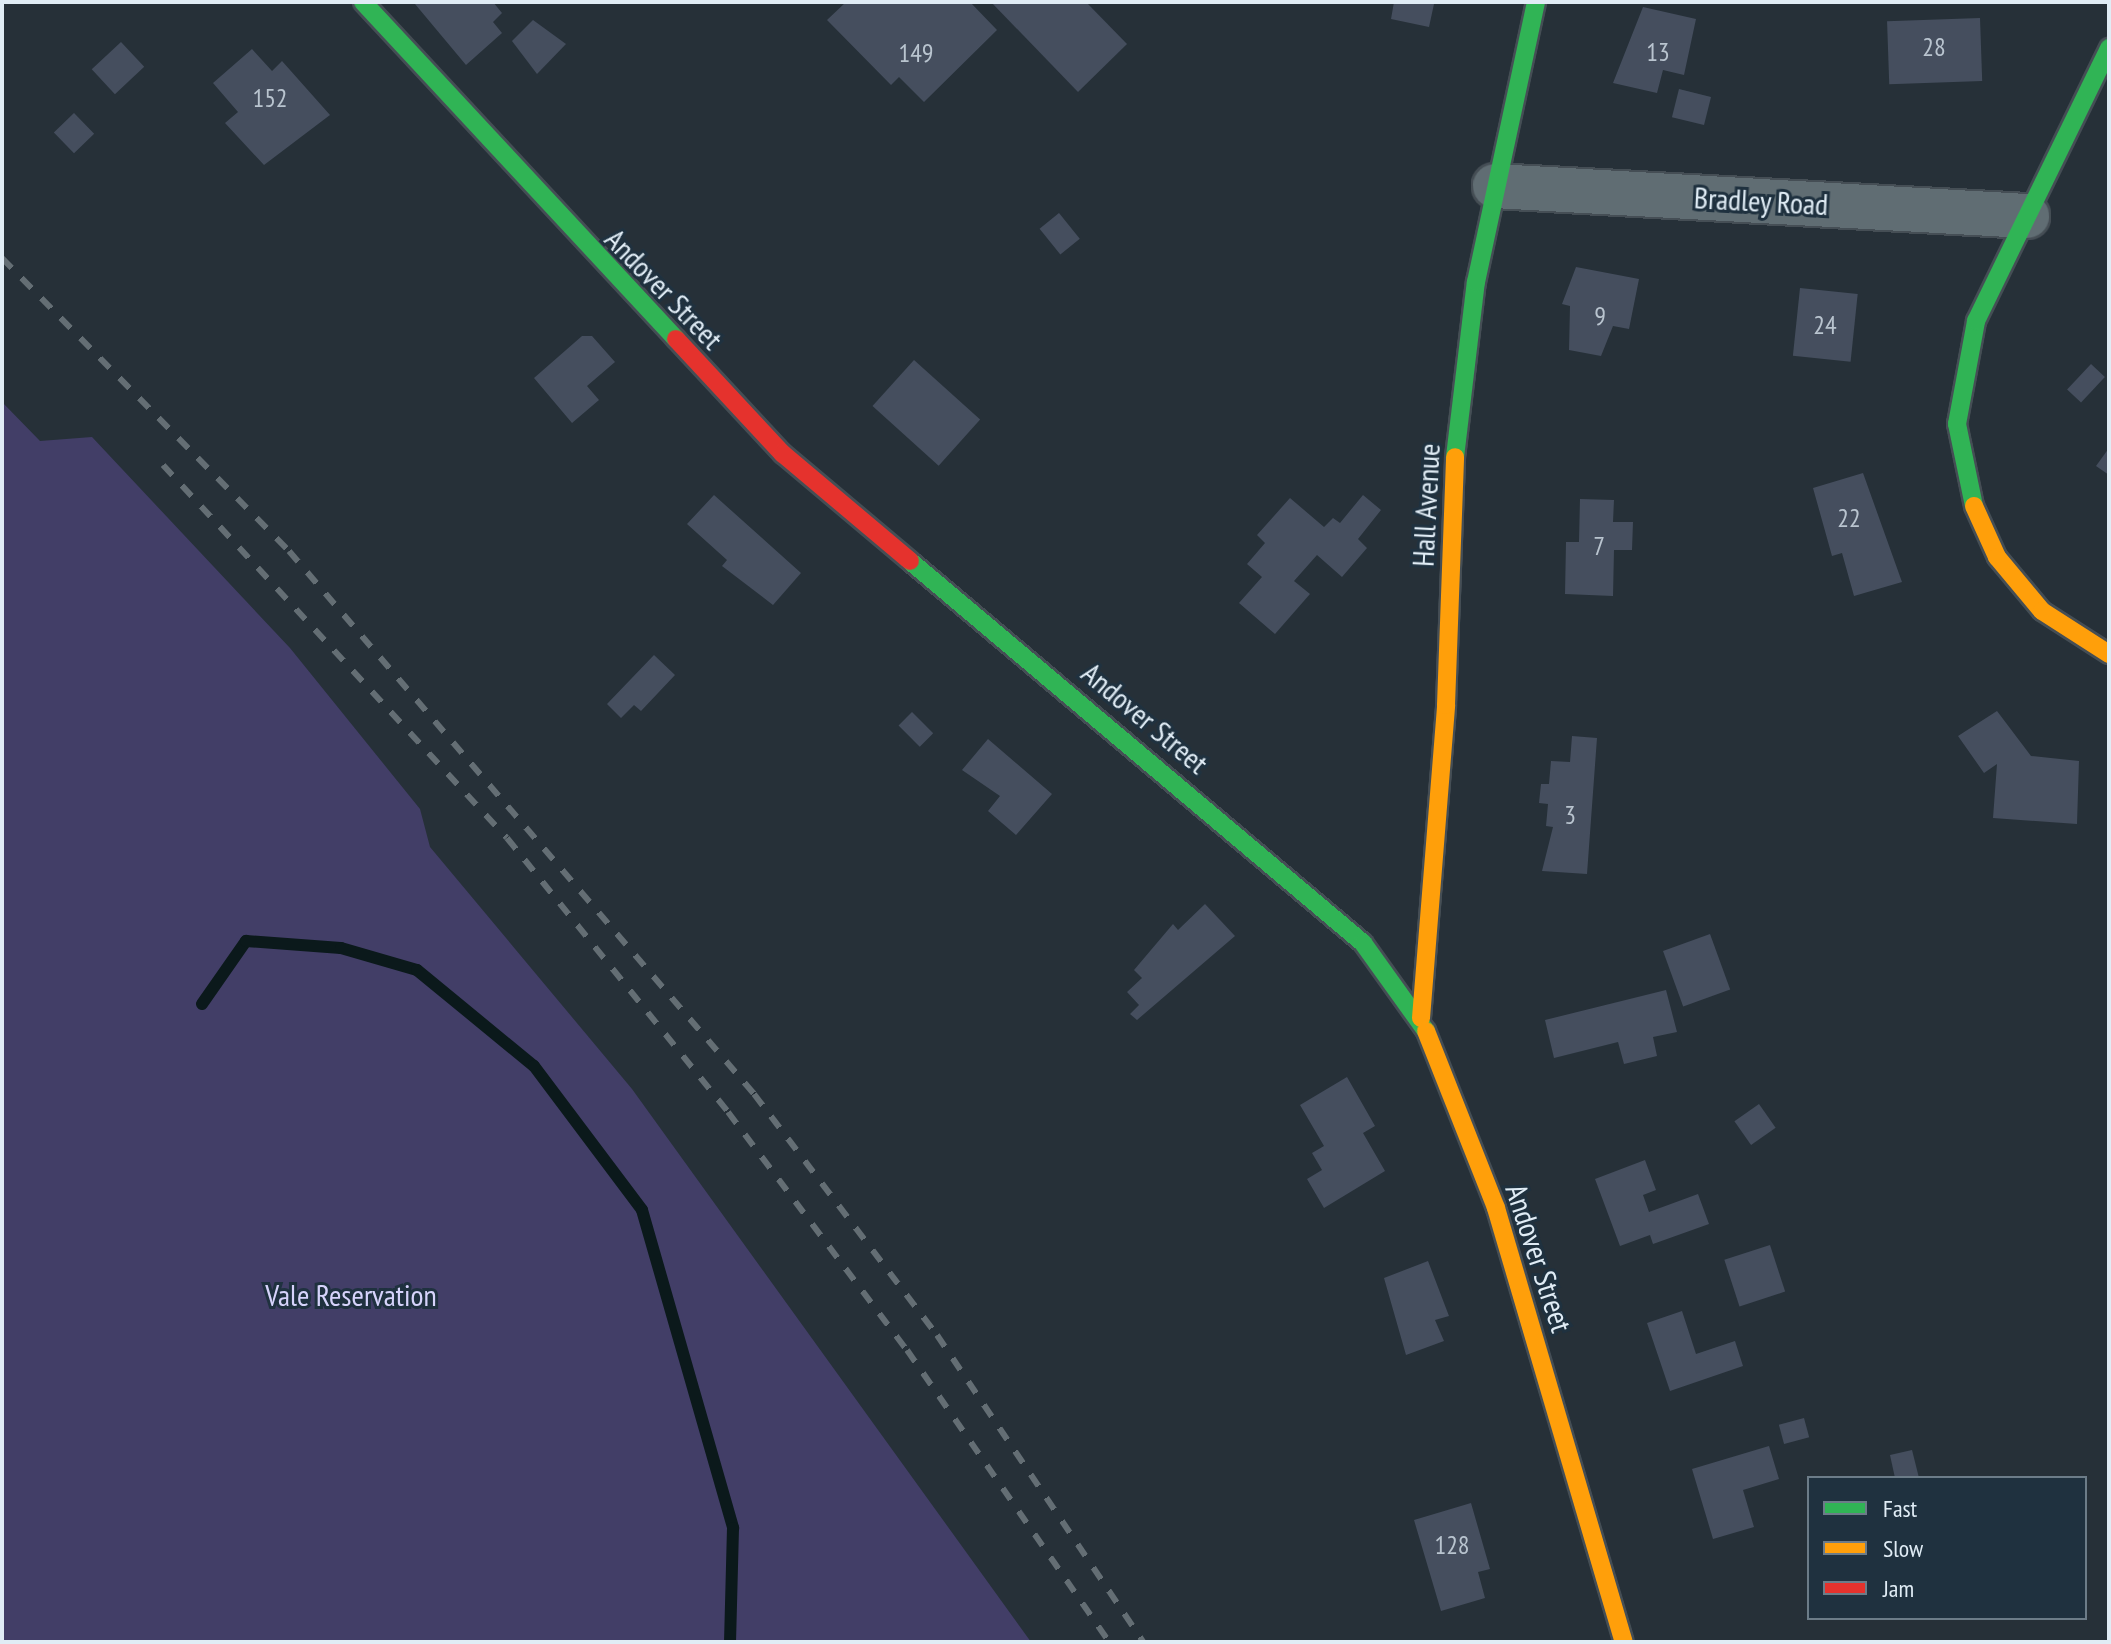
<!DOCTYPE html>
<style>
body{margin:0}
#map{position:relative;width:2111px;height:1644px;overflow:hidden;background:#263038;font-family:"PT Sans Narrow",sans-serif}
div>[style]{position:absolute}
.green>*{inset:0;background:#423e67}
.stream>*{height:12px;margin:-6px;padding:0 6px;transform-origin:6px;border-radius:6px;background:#0b191b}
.building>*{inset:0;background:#454e5e;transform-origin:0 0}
.roads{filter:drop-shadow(2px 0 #454e55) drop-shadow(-2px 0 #454e55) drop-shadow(0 2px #454e55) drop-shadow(0 -2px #454e55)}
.street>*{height:44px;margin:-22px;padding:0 22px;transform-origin:22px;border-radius:22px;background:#606d73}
.fast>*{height:18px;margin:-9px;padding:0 9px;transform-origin:9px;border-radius:9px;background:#30b455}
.slow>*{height:18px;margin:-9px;padding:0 9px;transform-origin:9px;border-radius:9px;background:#ff9f0a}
.jam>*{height:18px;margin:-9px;padding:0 9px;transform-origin:9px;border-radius:9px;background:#e5322d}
.rail>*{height:6px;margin-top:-3px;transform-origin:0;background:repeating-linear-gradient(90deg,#646e74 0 14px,transparent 0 28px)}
span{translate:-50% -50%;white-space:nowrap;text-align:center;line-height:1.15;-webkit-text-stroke:6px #1f313f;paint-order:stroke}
.number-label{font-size:26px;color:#b9c4cf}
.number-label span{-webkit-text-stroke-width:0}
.street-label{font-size:30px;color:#e0ecf5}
.park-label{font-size:30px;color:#d6d3fb}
.frame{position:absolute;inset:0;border:4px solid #e0ecf5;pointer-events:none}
.legend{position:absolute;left:1807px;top:1476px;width:280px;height:144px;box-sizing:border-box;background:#1f313f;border:2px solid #6c7c88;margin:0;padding:10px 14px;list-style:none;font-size:24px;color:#e0ecf5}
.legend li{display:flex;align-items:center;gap:16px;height:40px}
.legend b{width:40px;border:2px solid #6c7c88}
</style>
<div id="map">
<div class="green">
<div style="clip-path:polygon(2px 402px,40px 441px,92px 437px,290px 648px,420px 809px,430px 847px,632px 1089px,1031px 1642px,2px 1642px)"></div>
</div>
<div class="stream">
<div style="left:202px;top:1004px;width:77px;rotate:-55.1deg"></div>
<div style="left:246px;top:941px;width:95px;rotate:4.2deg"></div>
<div style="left:341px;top:948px;width:79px;rotate:16.1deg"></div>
<div style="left:417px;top:970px;width:151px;rotate:39.4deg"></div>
<div style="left:534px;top:1066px;width:180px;rotate:53.1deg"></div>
<div style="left:642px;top:1210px;width:331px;rotate:74deg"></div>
<div style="left:733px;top:1528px;width:114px;rotate:91.5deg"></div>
</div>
<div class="building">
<div style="clip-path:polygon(493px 2px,502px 13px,493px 22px,502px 33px,466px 65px,415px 4px)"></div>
<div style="clip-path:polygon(846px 2px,970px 2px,997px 30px,924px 102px,899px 77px,891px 85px,827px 20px)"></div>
<div style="clip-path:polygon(991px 2px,1086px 2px,1127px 44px,1078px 92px)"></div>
<div style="clip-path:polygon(1394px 2px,1444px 2px,1434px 4px,1429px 27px,1391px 19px)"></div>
<div style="clip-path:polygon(1643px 7px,1696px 19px,1684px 75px,1663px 70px,1657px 93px,1613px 83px)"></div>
<div style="left:1980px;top:18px;width:63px;height:93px;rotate:88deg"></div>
<div style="clip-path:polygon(533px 20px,566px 44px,537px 74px,512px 41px)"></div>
<div style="left:121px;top:42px;width:34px;height:40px;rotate:47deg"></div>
<div style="clip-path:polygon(252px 49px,272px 71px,282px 61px,330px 115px,264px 165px,225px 123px,238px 112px,213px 83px)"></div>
<div style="left:1679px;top:89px;width:33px;height:29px;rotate:14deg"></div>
<div style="left:74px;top:113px;width:29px;height:28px;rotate:46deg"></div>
<div style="left:1059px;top:213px;width:33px;height:25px;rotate:51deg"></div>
<div style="clip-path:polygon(1576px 267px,1639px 279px,1629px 329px,1613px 326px,1601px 356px,1569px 350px,1570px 306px,1562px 304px)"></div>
<div style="left:1800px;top:288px;width:58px;height:68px;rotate:6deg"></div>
<div style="clip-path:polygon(582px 336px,592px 336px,615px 362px,587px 386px,599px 400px,572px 423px,534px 378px)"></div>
<div style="left:914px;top:360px;width:89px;height:62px;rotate:42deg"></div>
<div style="left:2091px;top:364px;width:19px;height:35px;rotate:43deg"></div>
<div style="clip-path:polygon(2109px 448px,2109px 475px,2096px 466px)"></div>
<div style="clip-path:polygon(1863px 473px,1902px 582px,1854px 596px,1842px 553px,1832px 556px,1813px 488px)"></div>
<div style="clip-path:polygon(714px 495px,801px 573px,773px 605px,722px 566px,727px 560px,687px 524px)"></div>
<div style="clip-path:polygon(1363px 495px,1381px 510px,1358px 539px,1367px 548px,1342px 577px,1317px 555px,1294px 581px,1310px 594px,1275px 634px,1239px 603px,1262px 577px,1247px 564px,1265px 543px,1257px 535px,1290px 498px,1324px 527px,1333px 518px,1340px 523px)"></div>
<div style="clip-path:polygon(1580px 499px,1614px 500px,1613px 522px,1633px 522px,1632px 550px,1614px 550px,1613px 596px,1565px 594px,1566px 542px,1579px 542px)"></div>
<div style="clip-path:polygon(654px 655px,675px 675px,641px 711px,634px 705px,621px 718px,607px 704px)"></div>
<div style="clip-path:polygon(1997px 711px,2031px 756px,2079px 761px,2077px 824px,1993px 818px,1997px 764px,1984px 773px,1958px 736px)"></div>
<div style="left:912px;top:712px;width:30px;height:19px;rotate:45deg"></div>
<div style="clip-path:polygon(1572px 736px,1597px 738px,1587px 874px,1542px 871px,1553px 827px,1546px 826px,1548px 804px,1539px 803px,1541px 784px,1549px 784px,1551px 761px,1570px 762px)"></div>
<div style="clip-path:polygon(988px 739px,1052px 794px,1016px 835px,988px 811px,1000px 796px,962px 770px)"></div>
<div style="clip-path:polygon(1205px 904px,1235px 936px,1137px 1020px,1130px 1014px,1139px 1005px,1127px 992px,1142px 978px,1134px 970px,1173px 924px,1178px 930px)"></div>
<div style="left:1710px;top:934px;width:59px;height:50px;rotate:70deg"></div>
<div style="clip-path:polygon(1666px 990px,1677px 1032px,1653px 1037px,1657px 1056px,1624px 1064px,1618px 1042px,1554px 1058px,1545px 1020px)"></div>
<div style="clip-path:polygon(1347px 1077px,1375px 1126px,1363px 1133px,1385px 1171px,1324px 1208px,1307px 1179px,1322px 1170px,1312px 1153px,1324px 1146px,1300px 1105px)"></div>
<div style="left:1759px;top:1104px;width:29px;height:30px;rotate:55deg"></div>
<div style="clip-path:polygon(1645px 1160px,1656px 1190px,1643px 1195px,1649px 1212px,1698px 1194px,1709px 1224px,1653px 1244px,1650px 1235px,1620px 1246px,1595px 1179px)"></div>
<div style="left:1770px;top:1245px;width:49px;height:48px;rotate:72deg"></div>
<div style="clip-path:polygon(1428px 1261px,1449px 1316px,1435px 1320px,1444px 1341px,1406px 1355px,1384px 1278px)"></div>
<div style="clip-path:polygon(1682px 1311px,1696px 1354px,1735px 1341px,1743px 1366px,1670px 1391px,1647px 1323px)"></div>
<div style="left:1804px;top:1418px;width:20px;height:26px;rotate:75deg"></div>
<div style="clip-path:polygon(1769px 1446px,1779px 1479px,1743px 1490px,1754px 1527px,1713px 1539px,1692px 1469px)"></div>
<div style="clip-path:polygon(1912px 1450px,1919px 1478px,1895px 1478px,1890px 1455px)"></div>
<div style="clip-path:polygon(1471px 1503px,1490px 1569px,1478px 1572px,1485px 1598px,1441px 1611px,1414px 1520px)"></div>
</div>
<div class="roads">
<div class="street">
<div style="left:1495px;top:186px;width:533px;rotate:3.23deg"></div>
</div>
<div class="fast">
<div style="left:363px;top:2px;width:460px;rotate:47.1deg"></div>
<div style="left:1455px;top:457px;width:176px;rotate:-83.2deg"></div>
<div style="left:1476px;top:282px;width:286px;rotate:-77.9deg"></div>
<div style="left:1974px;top:506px;width:84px;rotate:-101.7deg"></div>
<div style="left:1957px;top:424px;width:105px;rotate:-79.5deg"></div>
<div style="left:1976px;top:321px;width:304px;rotate:-64deg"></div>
<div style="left:910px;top:561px;width:593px;rotate:40.14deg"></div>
<div style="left:1363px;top:943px;width:108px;rotate:54.4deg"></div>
</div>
<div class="slow">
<div style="left:1974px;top:506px;width:56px;rotate:65.7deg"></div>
<div style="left:1997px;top:557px;width:70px;rotate:50.2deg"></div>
<div style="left:2042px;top:611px;width:80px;rotate:32.7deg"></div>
<div style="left:1421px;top:1018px;width:314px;rotate:-85.4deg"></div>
<div style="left:1446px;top:705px;width:248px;rotate:-87.9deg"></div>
<div style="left:1426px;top:1031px;width:190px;rotate:68.4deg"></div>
<div style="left:1496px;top:1208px;width:452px;rotate:73.6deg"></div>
</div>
<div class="jam">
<div style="left:676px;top:339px;width:157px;rotate:47.1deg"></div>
<div style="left:783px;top:454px;width:166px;rotate:40.1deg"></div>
</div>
</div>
<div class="rail">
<div style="left:2px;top:258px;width:410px;rotate:45.6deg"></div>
<div style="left:289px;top:551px;width:715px;rotate:49.42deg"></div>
<div style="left:754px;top:1094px;width:303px;rotate:52.8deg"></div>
<div style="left:937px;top:1335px;width:370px;rotate:56.1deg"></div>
<div style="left:163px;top:465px;width:507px;rotate:47.32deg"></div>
<div style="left:507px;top:838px;width:352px;rotate:51.1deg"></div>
<div style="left:728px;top:1112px;width:298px;rotate:53.1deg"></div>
<div style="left:907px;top:1350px;width:355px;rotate:55.3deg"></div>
</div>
<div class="number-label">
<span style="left:1934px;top:47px">28</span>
<span style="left:1658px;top:52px">13</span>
<span style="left:916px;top:53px">149</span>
<span style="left:270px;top:98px">152</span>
<span style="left:1600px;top:316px">9</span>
<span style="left:1825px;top:325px">24</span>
<span style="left:1849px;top:518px">22</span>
<span style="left:1599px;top:546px">7</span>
<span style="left:1570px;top:815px">3</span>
<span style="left:1452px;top:1545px">128</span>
</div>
<div class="street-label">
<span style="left:1761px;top:201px;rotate:3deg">Bradley Road</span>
<span style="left:664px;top:289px;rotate:46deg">Andover Street</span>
<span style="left:1426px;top:505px;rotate:-87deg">Hall Avenue</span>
<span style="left:1145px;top:718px;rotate:40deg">Andover Street</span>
<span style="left:1539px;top:1258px;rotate:72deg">Andover Street</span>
</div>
<div class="park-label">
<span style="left:351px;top:1295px">Vale Reservation</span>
</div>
<div class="frame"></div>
<ul class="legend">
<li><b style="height:10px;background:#30b455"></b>Fast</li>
<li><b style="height:10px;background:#ff9f0a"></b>Slow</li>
<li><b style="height:10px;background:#e5322d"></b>Jam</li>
</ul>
</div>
